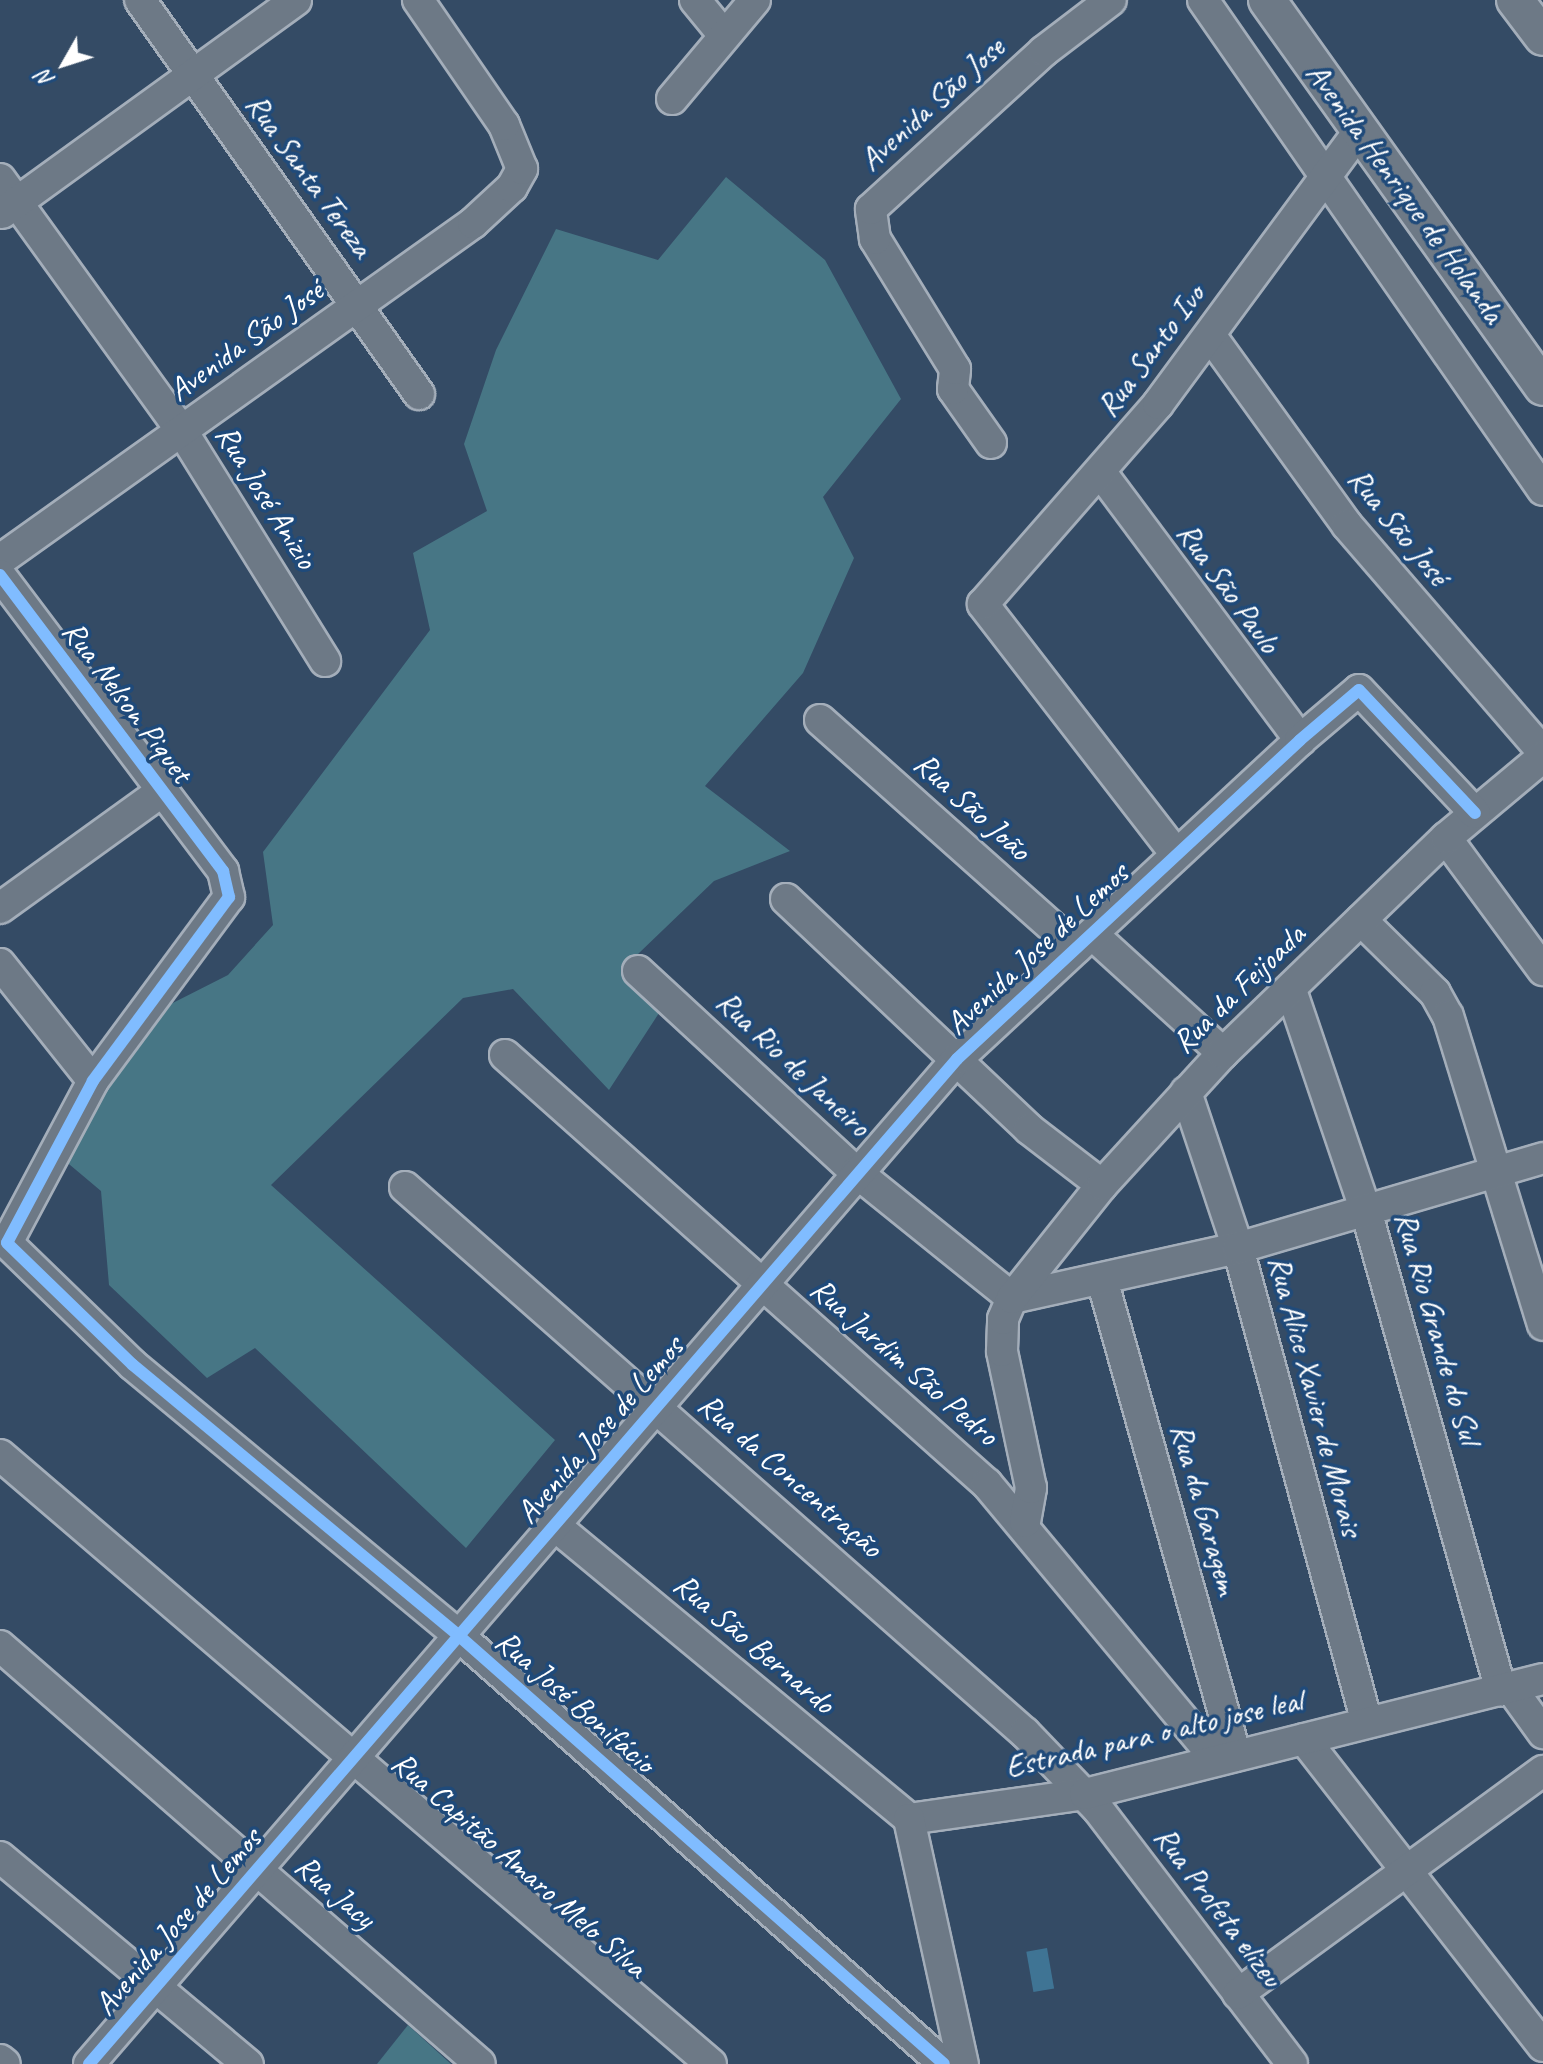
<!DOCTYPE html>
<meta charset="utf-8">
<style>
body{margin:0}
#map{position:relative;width:1543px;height:2064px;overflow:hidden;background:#344b65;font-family:Caveat,sans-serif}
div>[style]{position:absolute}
.green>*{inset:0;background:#477685}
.water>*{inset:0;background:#3f7494;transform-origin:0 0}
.roads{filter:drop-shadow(2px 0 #a4aeba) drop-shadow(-2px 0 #a4aeba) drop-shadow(0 2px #a4aeba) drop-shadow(0 -2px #a4aeba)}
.minor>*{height:30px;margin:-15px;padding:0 15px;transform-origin:15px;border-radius:15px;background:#6d7986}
.major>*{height:36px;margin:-18px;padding:0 18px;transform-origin:18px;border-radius:18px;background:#6d7986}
.cycleway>*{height:12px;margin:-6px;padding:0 6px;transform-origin:6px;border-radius:6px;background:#80bcff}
span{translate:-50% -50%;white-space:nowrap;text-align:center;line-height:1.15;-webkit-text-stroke:7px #1f4a7a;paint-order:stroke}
.street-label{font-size:32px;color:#fff}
.north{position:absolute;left:24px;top:24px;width:80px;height:80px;-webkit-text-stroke:6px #1f4a7a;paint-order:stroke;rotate:231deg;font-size:22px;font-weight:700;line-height:32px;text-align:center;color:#fff}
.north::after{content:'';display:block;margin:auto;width:28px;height:36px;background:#fff;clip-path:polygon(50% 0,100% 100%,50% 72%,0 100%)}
</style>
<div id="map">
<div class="green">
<div style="clip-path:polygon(726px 177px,825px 260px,901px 399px,823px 497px,854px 558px,803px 673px,705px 786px,790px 851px,714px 881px,638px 954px,629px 979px,659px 1013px,609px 1090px,513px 989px,463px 998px,271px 1185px,555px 1440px,466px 1548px,255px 1348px,207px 1378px,109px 1285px,101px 1191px,57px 1154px,151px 1014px,228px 975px,273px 925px,263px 852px,430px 630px,413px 553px,487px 511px,464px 444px,496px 350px,556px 229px,658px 260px)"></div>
<div style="clip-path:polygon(408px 2025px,451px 2064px,377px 2064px)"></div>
</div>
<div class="water">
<div style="left:1047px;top:1948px;width:41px;height:21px;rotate:80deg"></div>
</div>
<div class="roads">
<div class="minor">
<div style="left:140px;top:0;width:483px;rotate:54.7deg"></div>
<div style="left:695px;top:0;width:43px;rotate:50.7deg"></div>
<div style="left:1203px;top:0;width:596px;rotate:55.24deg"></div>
<div style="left:672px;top:99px;width:129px;rotate:-50deg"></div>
<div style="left:0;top:179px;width:311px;rotate:54.2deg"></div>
<div style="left:182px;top:431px;width:271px;rotate:58.1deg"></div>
<div style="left:2px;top:213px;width:363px;rotate:-35.9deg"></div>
<div style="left:1210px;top:335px;width:234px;rotate:54.2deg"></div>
<div style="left:1347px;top:525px;width:300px;rotate:49.2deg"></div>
<div style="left:991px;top:443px;width:66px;rotate:-125.1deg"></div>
<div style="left:953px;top:389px;width:20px;rotate:-84deg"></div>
<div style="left:955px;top:369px;width:153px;rotate:-121.6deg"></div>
<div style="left:875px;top:239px;width:30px;rotate:-98deg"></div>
<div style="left:871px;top:209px;width:234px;rotate:-42.4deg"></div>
<div style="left:1044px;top:51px;width:84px;rotate:-37.3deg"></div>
<div style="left:1102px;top:474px;width:332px;rotate:53.3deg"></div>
<div style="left:0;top:560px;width:581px;rotate:-35.47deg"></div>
<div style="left:473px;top:223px;width:53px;rotate:-42.7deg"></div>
<div style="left:512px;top:187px;width:21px;rotate:-61deg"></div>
<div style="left:522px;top:169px;width:48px;rotate:-112.2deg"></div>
<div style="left:504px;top:125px;width:152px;rotate:-124.5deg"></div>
<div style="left:0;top:575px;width:371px;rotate:53deg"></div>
<div style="left:223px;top:871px;width:27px;rotate:77deg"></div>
<div style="left:229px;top:897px;width:229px;rotate:126.5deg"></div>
<div style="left:93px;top:1081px;width:183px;rotate:118deg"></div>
<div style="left:7px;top:1243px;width:175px;rotate:44.1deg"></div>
<div style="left:133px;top:1365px;width:423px;rotate:39.7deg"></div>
<div style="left:458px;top:1635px;width:648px;rotate:41.44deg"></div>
<div style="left:820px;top:720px;width:343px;rotate:41.7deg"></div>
<div style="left:1446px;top:838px;width:164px;rotate:53.7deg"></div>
<div style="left:1176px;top:854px;width:316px;rotate:-127.7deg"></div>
<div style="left:983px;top:604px;width:266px;rotate:-48.8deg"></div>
<div style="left:1158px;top:404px;width:339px;rotate:-53.6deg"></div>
<div style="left:786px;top:899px;width:335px;rotate:43.4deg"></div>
<div style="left:1029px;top:1129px;width:92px;rotate:37.5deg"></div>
<div style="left:0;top:908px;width:200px;rotate:-35.8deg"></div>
<div style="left:1361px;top:920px;width:104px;rotate:44.6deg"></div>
<div style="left:1435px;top:993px;width:26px;rotate:61deg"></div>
<div style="left:1448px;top:1016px;width:323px;rotate:72.9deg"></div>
<div style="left:1092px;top:934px;width:177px;rotate:42.3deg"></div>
<div style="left:0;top:964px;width:149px;rotate:51.5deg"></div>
<div style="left:638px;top:971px;width:297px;rotate:42.7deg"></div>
<div style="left:856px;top:1172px;width:201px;rotate:38.9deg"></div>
<div style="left:1291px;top:990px;width:237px;rotate:71.3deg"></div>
<div style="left:1367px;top:1214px;width:495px;rotate:74.3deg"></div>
<div style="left:505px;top:1055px;width:645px;rotate:41.67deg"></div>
<div style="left:987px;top:1484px;width:359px;rotate:50.2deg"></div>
<div style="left:1186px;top:1092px;width:164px;rotate:71.6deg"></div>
<div style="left:1238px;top:1248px;width:489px;rotate:74.8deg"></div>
<div style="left:405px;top:1187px;width:826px;rotate:41.37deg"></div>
<div style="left:1025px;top:1733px;width:105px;rotate:46.2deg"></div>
<div style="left:1098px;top:1809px;width:320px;rotate:52.7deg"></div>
<div style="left:1103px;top:1283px;width:491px;rotate:74.3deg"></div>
<div style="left:1012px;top:1298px;width:231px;rotate:-12.5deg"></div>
<div style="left:1238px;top:1248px;width:318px;rotate:-16.4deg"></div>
<div style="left:0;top:1455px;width:936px;rotate:40.58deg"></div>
<div style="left:1025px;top:1522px;width:35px;rotate:-80deg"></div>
<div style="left:1031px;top:1488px;width:140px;rotate:-102deg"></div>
<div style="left:1002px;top:1351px;width:32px;rotate:-88deg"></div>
<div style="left:1003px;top:1319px;width:23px;rotate:-67deg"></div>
<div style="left:1012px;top:1298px;width:144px;rotate:-51.5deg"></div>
<div style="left:1102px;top:1185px;width:179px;rotate:-47.5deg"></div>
<div style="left:1223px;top:1053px;width:310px;rotate:-44deg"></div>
<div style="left:1446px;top:838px;width:126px;rotate:-39.9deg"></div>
<div style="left:553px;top:1524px;width:462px;rotate:39.6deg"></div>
<div style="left:0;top:1646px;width:636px;rotate:41.05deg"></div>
<div style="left:1510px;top:1687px;width:57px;rotate:54.3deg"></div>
<div style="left:1304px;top:1739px;width:389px;rotate:52.1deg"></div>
<div style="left:909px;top:1819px;width:178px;rotate:-8.1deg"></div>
<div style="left:1085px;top:1794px;width:472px;rotate:-14.1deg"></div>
<div style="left:909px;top:1819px;width:251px;rotate:77.6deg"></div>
<div style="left:0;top:1857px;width:323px;rotate:39.9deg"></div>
<div style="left:1238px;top:1994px;width:378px;rotate:-36.2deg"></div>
<div style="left:0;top:2060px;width:6px;rotate:39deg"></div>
<div style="left:89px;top:2064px;width:1328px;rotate:-49.18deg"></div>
<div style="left:957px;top:1059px;width:468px;rotate:-42.9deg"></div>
<div style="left:1300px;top:740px;width:77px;rotate:-40.3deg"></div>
<div style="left:1359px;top:690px;width:169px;rotate:46.7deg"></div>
</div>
<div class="major">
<div style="left:1267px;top:0;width:475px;rotate:54.5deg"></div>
<div style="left:1515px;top:0;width:46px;rotate:52.9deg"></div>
</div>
</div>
<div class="cycleway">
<div style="left:0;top:575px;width:371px;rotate:53deg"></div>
<div style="left:223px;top:871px;width:27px;rotate:77deg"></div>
<div style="left:229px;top:897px;width:229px;rotate:126.5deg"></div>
<div style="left:93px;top:1081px;width:183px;rotate:118deg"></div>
<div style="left:7px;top:1243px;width:175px;rotate:44.1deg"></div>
<div style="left:133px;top:1365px;width:423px;rotate:39.7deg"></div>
<div style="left:458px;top:1635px;width:648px;rotate:41.44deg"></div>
<div style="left:89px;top:2064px;width:1328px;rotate:-49.18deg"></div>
<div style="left:957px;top:1059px;width:468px;rotate:-42.9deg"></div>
<div style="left:1300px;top:740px;width:77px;rotate:-40.3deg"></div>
<div style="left:1359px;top:690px;width:169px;rotate:46.7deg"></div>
</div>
<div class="street-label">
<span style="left:932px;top:104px;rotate:-42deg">Avenida São Jose</span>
<span style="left:309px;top:176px;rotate:54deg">Rua Santa Tereza</span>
<span style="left:1405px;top:193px;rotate:54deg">Avenida Henrique de Holanda</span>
<span style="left:246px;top:341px;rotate:-36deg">Avenida São José</span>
<span style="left:1151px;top:351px;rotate:-53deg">Rua Santo Ivo</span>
<span style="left:266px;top:497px;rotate:58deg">Rua José Anizio</span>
<span style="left:1398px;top:527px;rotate:51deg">Rua São José</span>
<span style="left:1228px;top:588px;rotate:54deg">Rua São Paulo</span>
<span style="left:127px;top:702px;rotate:53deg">Rua Nelson Piquet</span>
<span style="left:972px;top:807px;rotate:42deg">Rua São João</span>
<span style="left:1037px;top:949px;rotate:-43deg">Avenida Jose de Lemos</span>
<span style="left:1239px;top:989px;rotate:-44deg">Rua da Feijoada</span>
<span style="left:793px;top:1064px;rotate:43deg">Rua Rio de Janeiro</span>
<span style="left:1437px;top:1328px;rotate:74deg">Rua Rio Grande do Sul</span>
<span style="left:904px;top:1362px;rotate:41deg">Rua Jardim São Pedro</span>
<span style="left:1315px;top:1396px;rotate:75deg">Rua Alice Xavier de Morais</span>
<span style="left:600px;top:1430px;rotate:-49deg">Avenida Jose de Lemos</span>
<span style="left:790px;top:1476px;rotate:41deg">Rua da Concentração</span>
<span style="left:1204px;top:1509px;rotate:74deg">Rua da Garagem</span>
<span style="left:754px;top:1644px;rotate:40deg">Rua São Bernardo</span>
<span style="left:575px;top:1702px;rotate:41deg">Rua José Bonifácio</span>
<span style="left:1154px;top:1734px;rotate:-13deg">Estrada para o alto jose leal</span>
<span style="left:519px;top:1865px;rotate:41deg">Rua Capitão Amaro Melo Silva</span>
<span style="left:335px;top:1892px;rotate:41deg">Rua Jacy</span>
<span style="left:1218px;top:1907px;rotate:53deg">Rua Profeta elizeu</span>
<span style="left:178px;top:1922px;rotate:-49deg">Avenida Jose de Lemos</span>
</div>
<div class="north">N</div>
</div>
